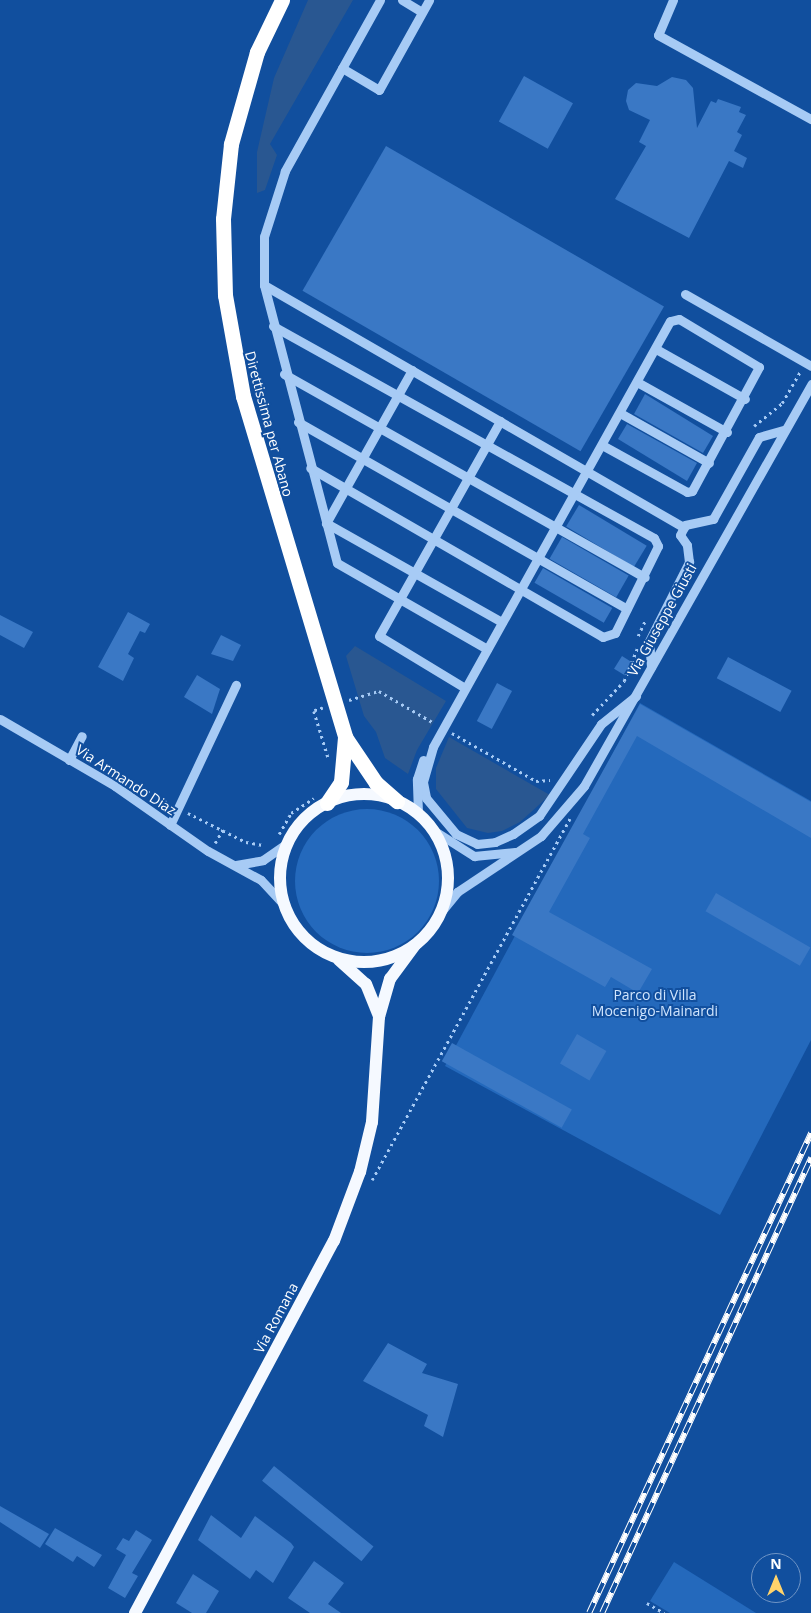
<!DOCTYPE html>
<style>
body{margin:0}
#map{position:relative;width:811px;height:1613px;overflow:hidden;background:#114f9e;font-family:"Open Sans",sans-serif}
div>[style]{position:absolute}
.green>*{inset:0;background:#2469bc}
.round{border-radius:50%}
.water>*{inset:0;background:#295791}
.building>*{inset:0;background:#3a78c5;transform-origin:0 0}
.path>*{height:2.5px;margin-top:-1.25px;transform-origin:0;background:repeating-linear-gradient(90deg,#a7cbf5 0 2.5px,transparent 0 6.5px)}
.minor>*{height:9px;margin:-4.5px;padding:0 4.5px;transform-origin:4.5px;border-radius:4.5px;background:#a7cbf5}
.major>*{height:12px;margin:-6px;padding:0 6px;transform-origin:6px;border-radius:6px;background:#f5f9ff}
.major>.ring{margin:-6px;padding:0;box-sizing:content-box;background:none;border:12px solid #f5f9ff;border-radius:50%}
.highway>*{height:15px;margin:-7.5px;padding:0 7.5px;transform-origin:7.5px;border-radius:7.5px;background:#fff}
.rail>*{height:5.5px;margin-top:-2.75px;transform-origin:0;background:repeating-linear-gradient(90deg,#114f9e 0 11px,#fff 0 22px);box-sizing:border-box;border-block:1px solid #fff}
span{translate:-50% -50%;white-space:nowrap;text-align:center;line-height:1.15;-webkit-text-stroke:4px #114f9e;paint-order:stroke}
.street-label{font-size:14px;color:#fff}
.park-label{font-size:14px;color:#d0e5fe}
.north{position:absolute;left:751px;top:1553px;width:50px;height:50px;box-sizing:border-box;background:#114f9e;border:1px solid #7095c5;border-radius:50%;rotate:0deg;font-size:14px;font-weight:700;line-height:20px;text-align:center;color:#fff}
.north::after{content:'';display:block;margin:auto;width:18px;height:22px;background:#ffd36b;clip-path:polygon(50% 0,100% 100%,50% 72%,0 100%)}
</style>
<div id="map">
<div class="green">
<div style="clip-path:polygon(640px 703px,811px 801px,811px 1040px,720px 1215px,445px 1066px)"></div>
<div class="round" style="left:295px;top:809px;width:144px;height:144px"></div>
<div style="clip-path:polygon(674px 1562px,740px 1603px,756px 1613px,670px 1613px,650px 1601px)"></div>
</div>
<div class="water">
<div style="clip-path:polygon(308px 0,353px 0,270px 144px,277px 155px,265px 190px,257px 193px,257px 152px,274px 78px)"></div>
<div style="clip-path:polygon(355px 646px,446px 701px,417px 750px,408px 774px,385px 758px,376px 732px,364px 716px,346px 656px)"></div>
<div style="clip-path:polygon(449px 737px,550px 795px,520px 822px,502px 831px,488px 833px,467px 828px,436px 789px,436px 768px)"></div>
</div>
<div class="building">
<div style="left:524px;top:76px;width:56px;height:52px;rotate:29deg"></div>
<div style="clip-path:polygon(672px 77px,686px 80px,693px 88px,697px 128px,711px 101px,716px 103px,718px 99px,741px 107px,739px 112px,746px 115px,737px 132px,742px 135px,734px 151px,747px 158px,743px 168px,729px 161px,689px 238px,615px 199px,646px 146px,639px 142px,650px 120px,629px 110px,626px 101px,628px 90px,636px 83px,657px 86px)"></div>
<div style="left:386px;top:146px;width:321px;height:167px;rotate:30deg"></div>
<div style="clip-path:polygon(645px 394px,713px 436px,703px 453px,634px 414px)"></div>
<div style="clip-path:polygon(627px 424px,697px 463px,687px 481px,618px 439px)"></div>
<div style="left:579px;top:505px;width:79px;height:25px;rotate:31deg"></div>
<div style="left:562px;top:537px;width:77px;height:25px;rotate:30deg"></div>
<div style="left:543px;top:568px;width:80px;height:17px;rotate:30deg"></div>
<div style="clip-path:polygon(128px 612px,150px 624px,145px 633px,140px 631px,128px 654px,134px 658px,123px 681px,98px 667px)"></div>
<div style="clip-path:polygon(0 615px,33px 632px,24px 648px,0 635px)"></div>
<div style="clip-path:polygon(221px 635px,241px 645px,233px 661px,211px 654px)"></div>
<div style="left:622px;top:656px;width:13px;height:15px;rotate:32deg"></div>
<div style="left:728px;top:657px;width:72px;height:24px;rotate:28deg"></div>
<div style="clip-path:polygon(197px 675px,220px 689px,212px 714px,184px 697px)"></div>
<div style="left:497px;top:683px;width:17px;height:43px;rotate:28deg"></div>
<div style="clip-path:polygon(640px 704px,811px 802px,811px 838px,637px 736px,583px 834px,590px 838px,549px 912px,652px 969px,638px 993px,611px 977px,605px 987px,512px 935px)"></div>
<div style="left:716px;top:893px;width:109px;height:21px;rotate:30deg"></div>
<div style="left:577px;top:1034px;width:34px;height:34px;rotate:30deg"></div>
<div style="left:452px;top:1043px;width:137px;height:21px;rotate:29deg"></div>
<div style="clip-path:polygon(388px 1343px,427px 1364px,422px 1373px,458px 1384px,443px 1437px,424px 1426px,428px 1415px,363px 1381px)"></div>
<div style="left:274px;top:1466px;width:128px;height:19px;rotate:39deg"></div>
<div style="clip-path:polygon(0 1506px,49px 1534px,40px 1548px,0 1522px)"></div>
<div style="clip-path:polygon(211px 1515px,241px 1538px,255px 1516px,291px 1543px,294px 1547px,273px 1583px,256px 1570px,250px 1579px,198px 1540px)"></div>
<div style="clip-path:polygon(55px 1528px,102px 1555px,94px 1567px,77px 1556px,73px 1562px,45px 1544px)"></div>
<div style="clip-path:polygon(136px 1530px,152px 1540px,132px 1573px,138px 1576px,125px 1598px,108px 1588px,126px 1555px,116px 1549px,123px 1538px,129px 1541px)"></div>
<div style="clip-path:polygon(314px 1561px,344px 1583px,328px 1604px,341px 1613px,310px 1613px,288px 1598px)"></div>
<div style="clip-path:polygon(193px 1574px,219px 1591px,206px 1613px,192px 1613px,176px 1603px)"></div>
</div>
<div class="path">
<div style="left:754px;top:426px;width:36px;rotate:-39deg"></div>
<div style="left:782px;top:403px;width:36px;rotate:-60deg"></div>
<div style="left:638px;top:636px;width:17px;rotate:-65deg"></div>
<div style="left:349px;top:700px;width:31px;rotate:-17deg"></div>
<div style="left:379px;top:691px;width:64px;rotate:30.2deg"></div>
<div style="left:323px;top:708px;width:9px;rotate:162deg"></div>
<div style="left:314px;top:711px;width:48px;rotate:73.1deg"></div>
<div style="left:592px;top:715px;width:47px;rotate:-46.7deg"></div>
<div style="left:624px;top:681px;width:35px;rotate:-68deg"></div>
<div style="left:452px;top:733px;width:97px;rotate:29.7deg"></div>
<div style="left:536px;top:781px;width:14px;rotate:-4deg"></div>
<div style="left:125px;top:778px;width:50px;rotate:30.2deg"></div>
<div style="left:188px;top:813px;width:65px;rotate:26.6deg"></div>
<div style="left:246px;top:842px;width:17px;rotate:10deg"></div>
<div style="left:279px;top:834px;width:24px;rotate:-60deg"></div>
<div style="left:291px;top:813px;width:27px;rotate:-33deg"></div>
<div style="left:215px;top:843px;width:16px;rotate:-60deg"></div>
<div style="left:372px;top:1180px;width:412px;rotate:-61.3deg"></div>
<div style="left:647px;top:1603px;width:20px;rotate:30deg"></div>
</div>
<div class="minor">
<div style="left:380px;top:0;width:196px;rotate:119.1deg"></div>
<div style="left:285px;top:171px;width:69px;rotate:107.7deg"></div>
<div style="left:264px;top:237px;width:48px;rotate:90deg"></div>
<div style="left:264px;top:285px;width:287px;rotate:75.3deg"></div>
<div style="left:337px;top:563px;width:173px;rotate:29.8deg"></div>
<div style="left:402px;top:0;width:23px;rotate:31deg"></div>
<div style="left:673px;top:0;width:38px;rotate:113deg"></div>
<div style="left:658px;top:35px;width:175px;rotate:28.8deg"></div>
<div style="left:342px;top:68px;width:43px;rotate:30.7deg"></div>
<div style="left:379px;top:90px;width:103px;rotate:-60.9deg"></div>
<div style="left:264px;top:285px;width:485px;rotate:30deg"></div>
<div style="left:685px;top:294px;width:145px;rotate:29.7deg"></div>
<div style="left:273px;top:326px;width:436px;rotate:29.1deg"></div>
<div style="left:654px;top:538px;width:9px;rotate:63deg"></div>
<div style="left:658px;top:546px;width:97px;rotate:116.3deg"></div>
<div style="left:615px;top:633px;width:13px;rotate:162deg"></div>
<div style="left:603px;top:637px;width:338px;rotate:-150deg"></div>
<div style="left:656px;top:349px;width:102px;rotate:29.3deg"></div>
<div style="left:412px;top:370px;width:176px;rotate:119.3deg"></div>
<div style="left:326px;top:523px;width:202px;rotate:29.4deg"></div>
<div style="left:284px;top:374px;width:414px;rotate:29.4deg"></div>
<div style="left:637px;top:382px;width:103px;rotate:29.1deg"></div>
<div style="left:620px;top:413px;width:102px;rotate:29.3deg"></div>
<div style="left:298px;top:422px;width:378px;rotate:29.6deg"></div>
<div style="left:602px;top:445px;width:97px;rotate:28.9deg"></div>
<div style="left:687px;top:492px;width:5px;rotate:-11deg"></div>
<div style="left:692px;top:491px;width:141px;rotate:-61.6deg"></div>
<div style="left:759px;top:367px;width:93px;rotate:-149deg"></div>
<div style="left:679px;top:319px;width:9px;rotate:167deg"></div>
<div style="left:670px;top:321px;width:487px;rotate:119.1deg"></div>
<div style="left:433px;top:747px;width:36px;rotate:106deg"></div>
<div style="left:423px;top:782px;width:16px;rotate:79deg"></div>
<div style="left:426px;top:798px;width:47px;rotate:50.2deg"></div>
<div style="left:456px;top:834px;width:23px;rotate:25deg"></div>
<div style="left:477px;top:844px;width:18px;rotate:-6deg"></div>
<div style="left:495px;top:842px;width:20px;rotate:-24deg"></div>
<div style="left:513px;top:834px;width:32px;rotate:-35deg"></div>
<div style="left:539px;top:816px;width:111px;rotate:-56deg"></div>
<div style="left:601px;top:724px;width:45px;rotate:-38.7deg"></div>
<div style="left:651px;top:667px;width:26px;rotate:-94deg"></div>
<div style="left:649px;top:641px;width:89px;rotate:-63.1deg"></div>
<div style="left:689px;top:562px;width:17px;rotate:-97deg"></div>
<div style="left:687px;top:545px;width:12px;rotate:-125deg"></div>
<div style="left:680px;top:535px;width:11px;rotate:-63deg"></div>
<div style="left:685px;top:525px;width:29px;rotate:-12deg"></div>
<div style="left:713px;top:519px;width:94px;rotate:-60.7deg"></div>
<div style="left:759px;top:437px;width:26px;rotate:-16deg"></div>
<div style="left:465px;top:688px;width:100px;rotate:-148.8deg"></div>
<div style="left:379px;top:636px;width:247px;rotate:-60.6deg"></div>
<div style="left:0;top:719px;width:133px;rotate:30.2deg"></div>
<div style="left:115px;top:786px;width:113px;rotate:35deg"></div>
<div style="left:208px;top:851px;width:60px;rotate:28.7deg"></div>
<div style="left:261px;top:880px;width:34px;rotate:47deg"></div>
<div style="left:69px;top:760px;width:27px;rotate:-62deg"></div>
<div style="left:418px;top:813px;width:34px;rotate:-92deg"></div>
<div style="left:417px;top:779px;width:20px;rotate:-72deg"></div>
<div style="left:170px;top:825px;width:155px;rotate:-64.8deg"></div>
<div style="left:433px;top:830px;width:49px;rotate:32.4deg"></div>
<div style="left:474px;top:856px;width:41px;rotate:-5.6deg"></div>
<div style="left:236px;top:865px;width:27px;rotate:-10deg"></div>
<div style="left:263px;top:860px;width:29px;rotate:-35deg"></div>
<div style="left:441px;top:912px;width:26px;rotate:-51deg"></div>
<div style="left:457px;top:892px;width:101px;rotate:-33.7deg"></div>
<div style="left:541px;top:836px;width:66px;rotate:-49.3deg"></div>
<div style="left:584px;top:786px;width:462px;rotate:-60.5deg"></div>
</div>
<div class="major">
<div class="ring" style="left:280px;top:794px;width:156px;height:156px"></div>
<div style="left:339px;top:960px;width:36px;rotate:42deg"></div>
<div style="left:366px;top:984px;width:35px;rotate:68deg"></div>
<div style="left:135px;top:1613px;width:422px;rotate:-61.9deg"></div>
<div style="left:334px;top:1241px;width:74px;rotate:-69.4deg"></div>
<div style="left:360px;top:1172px;width:51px;rotate:-76.5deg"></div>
<div style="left:372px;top:1122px;width:105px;rotate:-86.2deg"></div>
<div style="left:379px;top:1017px;width:40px;rotate:-74deg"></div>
<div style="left:390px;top:979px;width:42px;rotate:-53.7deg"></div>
</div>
<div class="highway">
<div style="left:282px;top:0;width:58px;rotate:115.7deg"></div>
<div style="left:257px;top:52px;width:96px;rotate:105.8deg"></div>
<div style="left:231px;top:144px;width:75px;rotate:96.1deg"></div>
<div style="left:223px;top:219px;width:76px;rotate:88.5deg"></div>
<div style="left:225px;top:295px;width:103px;rotate:79.9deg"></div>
<div style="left:243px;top:396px;width:356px;rotate:73.3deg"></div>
<div style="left:345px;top:737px;width:55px;rotate:56deg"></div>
<div style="left:376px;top:783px;width:28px;rotate:41deg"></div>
<div style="left:327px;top:803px;width:25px;rotate:-56deg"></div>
<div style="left:341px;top:782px;width:45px;rotate:-84.9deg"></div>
</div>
<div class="rail">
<div style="left:589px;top:1613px;width:529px;rotate:-65.18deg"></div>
<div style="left:602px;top:1613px;width:501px;rotate:-65.33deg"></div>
</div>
<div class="street-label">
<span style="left:269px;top:424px;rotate:75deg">Direttissima per Abano</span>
<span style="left:662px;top:620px;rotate:-61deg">Via Giuseppe Giusti</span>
<span style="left:126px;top:780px;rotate:33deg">Via Armando Diaz</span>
<span style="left:276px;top:1318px;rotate:-62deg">Via Romana</span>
</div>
<div class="park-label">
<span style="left:655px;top:1003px">Parco di Villa<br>Mocenigo-Mainardi</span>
</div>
<div class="north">N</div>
</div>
